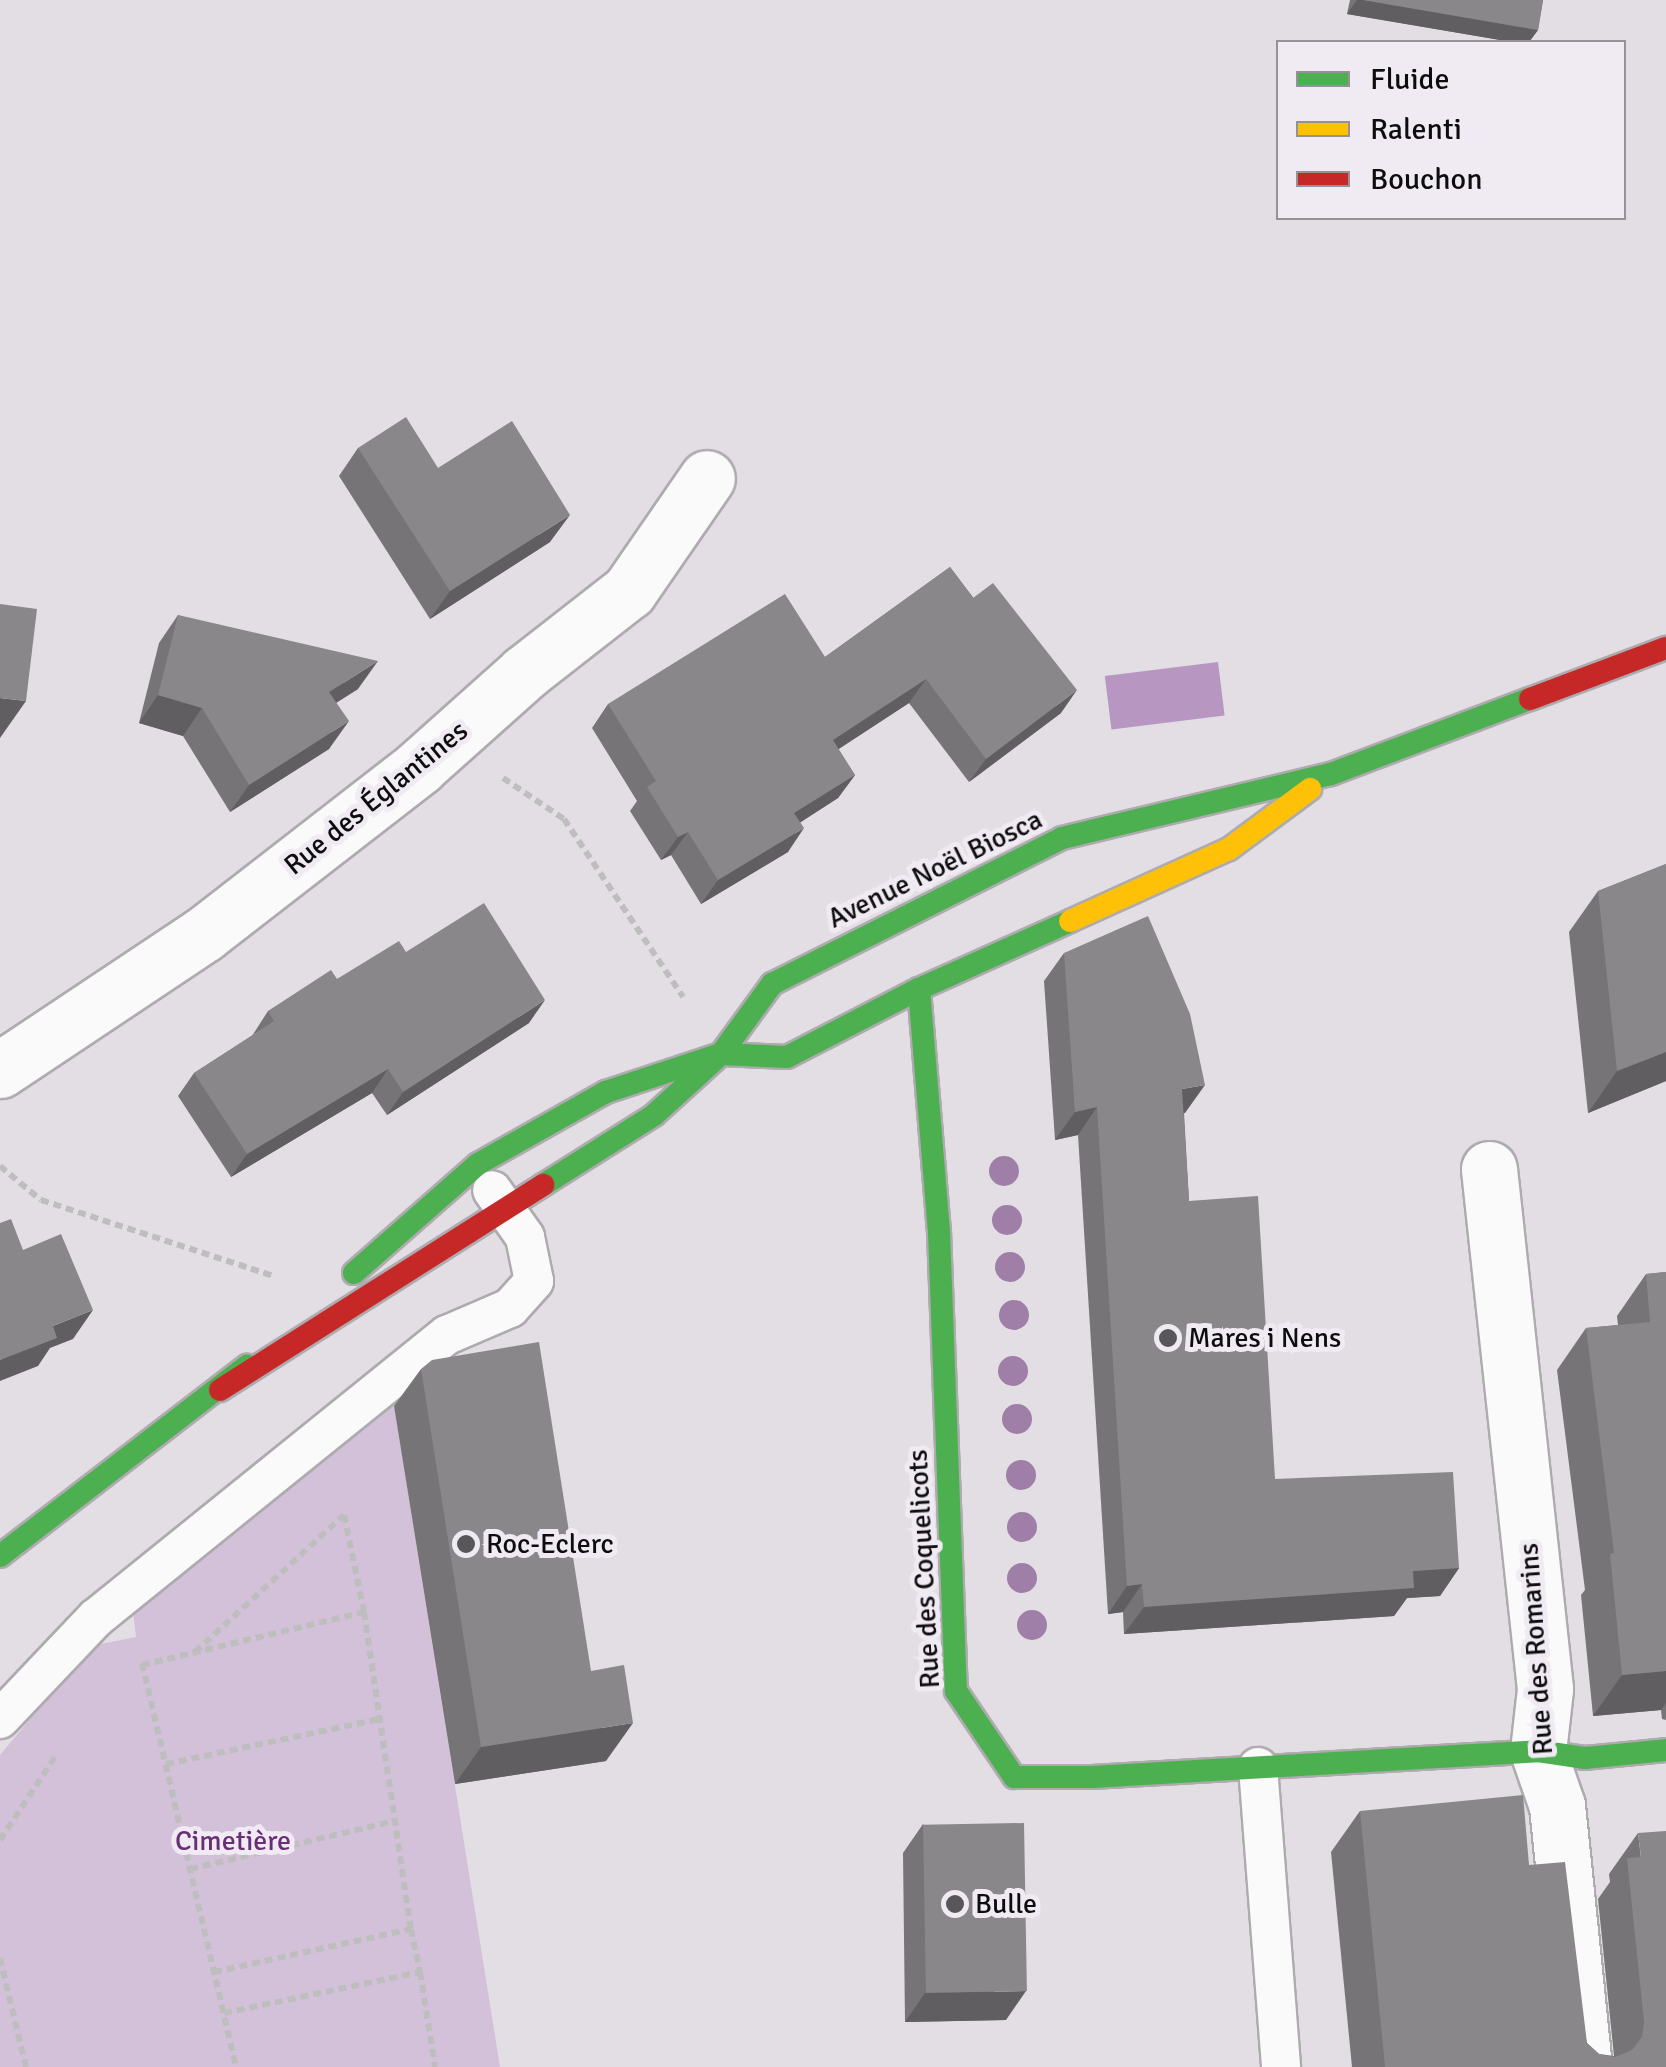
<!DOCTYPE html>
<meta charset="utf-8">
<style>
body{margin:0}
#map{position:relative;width:1666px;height:2067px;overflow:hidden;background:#e2dee3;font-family:Signika,sans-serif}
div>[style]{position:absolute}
.green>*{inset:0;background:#d3c0d9}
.water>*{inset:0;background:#b796c1;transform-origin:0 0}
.path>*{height:6px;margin-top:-3px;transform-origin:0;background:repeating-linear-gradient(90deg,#bfbebf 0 8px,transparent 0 13px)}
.roads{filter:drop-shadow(2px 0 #aeabaf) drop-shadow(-2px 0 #aeabaf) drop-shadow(0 2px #aeabaf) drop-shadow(0 -2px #aeabaf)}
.lane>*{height:38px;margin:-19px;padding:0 19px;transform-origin:19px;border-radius:19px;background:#fbfafb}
.street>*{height:55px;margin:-27.5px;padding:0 27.5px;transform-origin:27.5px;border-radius:27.5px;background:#fbfafb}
.fast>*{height:22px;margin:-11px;padding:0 11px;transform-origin:11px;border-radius:11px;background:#4caf50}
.slow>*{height:22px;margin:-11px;padding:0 11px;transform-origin:11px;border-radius:11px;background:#ffc107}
.jam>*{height:22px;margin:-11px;padding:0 11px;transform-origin:11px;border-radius:11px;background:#c62828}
.trees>*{width:30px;height:30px;margin:-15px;border-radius:50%;background:#9f7ea8}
.wall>*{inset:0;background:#767477}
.shaded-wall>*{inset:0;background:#605e61}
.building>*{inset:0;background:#89878a;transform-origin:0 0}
.dots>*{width:28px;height:28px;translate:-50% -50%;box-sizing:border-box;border:5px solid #f0eaf2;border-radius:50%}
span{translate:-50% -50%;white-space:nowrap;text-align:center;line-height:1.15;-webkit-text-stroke:10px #f0eaf2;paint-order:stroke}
.street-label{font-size:28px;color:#0d0c0e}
.poi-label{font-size:28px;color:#0d0c0e}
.left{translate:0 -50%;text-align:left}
.park-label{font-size:28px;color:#682f78}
.legend{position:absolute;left:1276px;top:40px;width:350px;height:180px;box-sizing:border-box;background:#f0eaf2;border:2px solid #959197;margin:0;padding:12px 18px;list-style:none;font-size:30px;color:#0d0c0e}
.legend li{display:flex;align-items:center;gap:20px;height:50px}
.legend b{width:50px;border:2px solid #959197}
</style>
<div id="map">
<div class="green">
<div style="clip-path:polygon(393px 1399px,500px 2067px,0 2067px,0 1755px,91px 1646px,136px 1637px,133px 1610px)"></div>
</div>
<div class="water">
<div style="left:1218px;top:662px;width:54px;height:114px;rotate:83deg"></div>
</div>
<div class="path">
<div style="left:503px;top:778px;width:73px;rotate:33.9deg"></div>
<div style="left:564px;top:819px;width:214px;rotate:56.2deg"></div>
<div style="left:0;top:1166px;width:53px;rotate:39.7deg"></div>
<div style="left:41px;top:1200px;width:245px;rotate:18.1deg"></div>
<div style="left:195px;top:1652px;width:202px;rotate:-42.6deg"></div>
<div style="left:344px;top:1515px;width:99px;rotate:78.3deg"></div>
<div style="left:142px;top:1663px;width:415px;rotate:76.9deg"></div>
<div style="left:142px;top:1665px;width:228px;rotate:-13.4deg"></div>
<div style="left:364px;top:1612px;width:320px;rotate:81.6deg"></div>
<div style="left:166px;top:1764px;width:218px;rotate:-11.9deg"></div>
<div style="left:0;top:1840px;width:103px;rotate:-56.5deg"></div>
<div style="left:190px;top:1869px;width:211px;rotate:-13.2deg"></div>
<div style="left:0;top:1958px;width:112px;rotate:76.6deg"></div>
<div style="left:214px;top:1972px;width:202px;rotate:-12.3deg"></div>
<div style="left:411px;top:1929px;width:44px;rotate:78.2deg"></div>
<div style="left:224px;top:2013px;width:200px;rotate:-11.8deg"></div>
<div style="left:420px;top:1972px;width:96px;rotate:81deg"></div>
</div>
<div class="roads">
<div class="lane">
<div style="left:0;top:1719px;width:139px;rotate:-46.5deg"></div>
<div style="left:96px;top:1618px;width:451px;rotate:-38.9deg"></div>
<div style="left:447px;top:1335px;width:69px;rotate:-23.2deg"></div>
<div style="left:510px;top:1308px;width:36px;rotate:-48deg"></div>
<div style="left:534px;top:1281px;width:45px;rotate:-101.6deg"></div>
<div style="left:525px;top:1237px;width:57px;rotate:-125.1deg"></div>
<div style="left:1258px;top:1767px;width:301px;rotate:85.6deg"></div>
</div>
<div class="street">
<div style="left:0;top:1070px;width:245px;rotate:-33.7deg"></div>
<div style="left:204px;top:934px;width:272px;rotate:-37.8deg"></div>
<div style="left:419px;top:767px;width:141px;rotate:-41.8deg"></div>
<div style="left:524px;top:673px;width:133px;rotate:-38deg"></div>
<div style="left:629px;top:591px;width:137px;rotate:-55.4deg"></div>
<div style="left:1489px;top:1169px;width:523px;rotate:83.85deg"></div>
<div style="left:1545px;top:1689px;width:62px;rotate:96.4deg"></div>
<div style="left:1538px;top:1751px;width:58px;rotate:70.9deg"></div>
<div style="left:1557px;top:1806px;width:262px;rotate:84.1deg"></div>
</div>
<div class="fast">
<div style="left:919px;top:989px;width:243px;rotate:85.3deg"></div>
<div style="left:939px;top:1231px;width:460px;rotate:87.9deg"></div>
<div style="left:956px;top:1691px;width:104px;rotate:56deg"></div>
<div style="left:1014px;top:1777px;width:78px"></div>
<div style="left:1092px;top:1777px;width:447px;rotate:-3.3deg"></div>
<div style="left:1538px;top:1751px;width:48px;rotate:8.5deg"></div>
<div style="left:1585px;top:1758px;width:81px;rotate:-5.6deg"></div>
<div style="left:543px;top:1185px;width:131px;rotate:-32.2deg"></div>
<div style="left:654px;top:1115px;width:91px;rotate:-42.3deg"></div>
<div style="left:721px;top:1054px;width:87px;rotate:-53.9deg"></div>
<div style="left:772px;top:984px;width:325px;rotate:-26.7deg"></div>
<div style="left:1062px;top:838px;width:277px;rotate:-13.4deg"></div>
<div style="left:1331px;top:774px;width:213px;rotate:-20.7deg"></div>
<div style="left:354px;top:1273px;width:165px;rotate:-41.3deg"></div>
<div style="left:478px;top:1164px;width:147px;rotate:-29.4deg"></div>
<div style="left:606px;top:1092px;width:121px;rotate:-18.3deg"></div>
<div style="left:721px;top:1054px;width:66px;rotate:2.6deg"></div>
<div style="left:787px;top:1057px;width:148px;rotate:-27.3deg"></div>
<div style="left:919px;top:989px;width:166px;rotate:-24.2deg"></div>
<div style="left:0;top:1556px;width:312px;rotate:-37.6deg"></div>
</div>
<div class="slow">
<div style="left:1070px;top:921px;width:175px;rotate:-24.4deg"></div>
<div style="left:1229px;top:849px;width:101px;rotate:-36.5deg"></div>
</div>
<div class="jam">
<div style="left:1530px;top:699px;width:145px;rotate:-20.6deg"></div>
<div style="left:220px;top:1390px;width:383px;rotate:-32.4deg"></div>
</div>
</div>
<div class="trees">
<div style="left:1004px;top:1171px"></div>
<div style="left:1007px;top:1220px"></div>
<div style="left:1010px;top:1267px"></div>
<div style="left:1014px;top:1315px"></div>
<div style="left:1013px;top:1371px"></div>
<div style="left:1017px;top:1419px"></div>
<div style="left:1021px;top:1475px"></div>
<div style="left:1022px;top:1527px"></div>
<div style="left:1022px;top:1578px"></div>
<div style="left:1032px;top:1625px"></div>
</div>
<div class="wall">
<div style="clip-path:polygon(1350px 0,1543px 0,1538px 30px,1529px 42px,1512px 42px,1347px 14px)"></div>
<div style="clip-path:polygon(358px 448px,438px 468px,550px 542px,430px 619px,339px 476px)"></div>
<div style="clip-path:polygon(950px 567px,1061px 713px,969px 782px,909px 703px,838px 749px,855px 775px,838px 798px,800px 822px,788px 852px,701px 904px,671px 855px,661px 860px,630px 811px,637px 801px,592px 728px,608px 704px,825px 657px)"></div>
<div style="clip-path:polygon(178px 615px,358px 689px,336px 703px,329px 749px,230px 812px,183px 736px,139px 723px,159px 643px)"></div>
<div style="clip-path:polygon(1666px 864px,1666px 1081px,1588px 1113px,1569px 932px,1598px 891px)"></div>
<div style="clip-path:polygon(406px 952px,529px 1023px,387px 1115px,372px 1093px,231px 1177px,178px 1096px,194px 1073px,252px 1036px,268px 1011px,337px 979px)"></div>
<div style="clip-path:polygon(1064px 953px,1185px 1113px,1184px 1113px,1189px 1201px,1275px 1479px,1459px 1568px,1440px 1596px,1407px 1598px,1394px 1616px,1124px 1634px,1123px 1612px,1108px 1614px,1078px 1135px,1055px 1140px,1044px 981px)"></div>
<div style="clip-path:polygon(1666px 1272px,1666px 1720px,1662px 1719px,1661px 1710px,1593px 1716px,1581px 1595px,1585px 1590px,1557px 1370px,1586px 1328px,1618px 1325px,1617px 1316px,1646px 1274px)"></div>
<div style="clip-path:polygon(421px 1369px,591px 1671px,606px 1761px,455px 1784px,394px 1406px)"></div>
<div style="clip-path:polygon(1360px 1811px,1529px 1865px,1587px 2043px,1599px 2054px,1614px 2056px,1598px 1899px,1610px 1882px,1609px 1874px,1638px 1833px,1666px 2067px,1352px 2067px,1331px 1852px)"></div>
<div style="clip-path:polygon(923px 1824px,1006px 2020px,905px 2022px,903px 1853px)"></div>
</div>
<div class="shaded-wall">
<div style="clip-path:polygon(1357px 0,1363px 0,1538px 30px,1529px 42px,1512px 42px,1347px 14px)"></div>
<div style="clip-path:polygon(570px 515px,550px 542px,430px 619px,450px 591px)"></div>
<div style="clip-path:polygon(378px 661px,358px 689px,310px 719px,329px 692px)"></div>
<div style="clip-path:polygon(926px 679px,909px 703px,816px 764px,833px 740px)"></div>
<div style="clip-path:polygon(1077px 690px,1061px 713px,969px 782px,986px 759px)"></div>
<div style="clip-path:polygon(158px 695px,202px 708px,183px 736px,139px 723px)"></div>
<div style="clip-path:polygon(0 698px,26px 701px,0 738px)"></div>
<div style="clip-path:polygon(349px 721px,329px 749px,230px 812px,249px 785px)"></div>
<div style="clip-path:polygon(855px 775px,838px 798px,778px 837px,794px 813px)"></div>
<div style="clip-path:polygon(804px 828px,788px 852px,701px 904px,718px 880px)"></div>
<div style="clip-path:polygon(688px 832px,671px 855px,661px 860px,678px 837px)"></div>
<div style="clip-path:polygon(545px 1000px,529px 1023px,387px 1115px,403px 1092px)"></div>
<div style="clip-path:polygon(1666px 1052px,1666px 1081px,1588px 1113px,1617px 1071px)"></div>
<div style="clip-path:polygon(388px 1069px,372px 1093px,231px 1177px,247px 1154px)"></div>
<div style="clip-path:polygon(1205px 1085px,1185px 1113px,1163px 1117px,1182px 1089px)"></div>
<div style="clip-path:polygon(1097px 1107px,1078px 1135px,1055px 1140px,1075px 1112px)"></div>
<div style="clip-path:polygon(93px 1310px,73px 1339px,50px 1348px,38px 1366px,0 1381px,0 1360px,53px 1326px)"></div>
<div style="clip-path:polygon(1459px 1568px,1440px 1596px,1407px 1598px,1394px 1616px,1124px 1634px,1144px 1607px,1413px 1571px)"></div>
<div style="clip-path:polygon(1142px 1584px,1123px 1612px,1108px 1614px,1127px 1586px)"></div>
<div style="clip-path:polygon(1666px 1671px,1666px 1703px,1661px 1710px,1593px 1716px,1622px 1675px)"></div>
<div style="clip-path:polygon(633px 1723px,606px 1761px,455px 1784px,481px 1747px)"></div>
<div style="clip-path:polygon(1026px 1991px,1006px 2020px,905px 2022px,925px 1993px)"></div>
</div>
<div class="building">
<div style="clip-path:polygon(1363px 0,1543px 0,1538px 30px)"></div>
<div style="clip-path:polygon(406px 417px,438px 468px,512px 421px,570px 515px,450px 591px,358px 448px)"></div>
<div style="clip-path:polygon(950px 567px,973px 598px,993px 583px,1077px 690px,986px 759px,926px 679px,833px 740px,855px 775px,794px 813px,804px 828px,718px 880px,688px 832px,678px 837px,647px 787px,656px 781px,608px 704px,785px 594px,825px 657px)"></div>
<div style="clip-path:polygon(0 604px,37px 609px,26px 701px,0 698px)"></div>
<div style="clip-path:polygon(178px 615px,378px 661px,329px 692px,349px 721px,249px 785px,202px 708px,158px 695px)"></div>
<div style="clip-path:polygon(1666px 864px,1666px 1052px,1617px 1071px,1598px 891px)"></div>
<div style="clip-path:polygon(484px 903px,545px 1000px,403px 1092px,388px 1069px,247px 1154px,194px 1073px,274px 1021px,268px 1011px,331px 970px,337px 979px,399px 941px,406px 952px)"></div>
<div style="clip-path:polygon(1148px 916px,1190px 1014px,1205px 1085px,1182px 1089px,1189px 1201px,1258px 1196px,1275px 1479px,1453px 1472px,1459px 1568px,1413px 1571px,1414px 1588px,1144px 1607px,1142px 1584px,1127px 1586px,1097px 1107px,1075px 1112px,1064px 953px)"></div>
<div style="clip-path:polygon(11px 1219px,23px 1250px,61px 1234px,93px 1310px,53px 1326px,57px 1338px,0 1360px,0 1223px)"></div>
<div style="clip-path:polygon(1666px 1272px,1666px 1671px,1622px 1675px,1610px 1554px,1614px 1553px,1586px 1328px,1650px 1322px,1646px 1274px)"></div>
<div style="clip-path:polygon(539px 1342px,591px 1671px,624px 1665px,633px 1723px,481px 1747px,421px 1369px,432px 1360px)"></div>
<div style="clip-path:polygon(1523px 1795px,1529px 1865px,1565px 1862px,1587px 2043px,1599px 2054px,1615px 2057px,1632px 2050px,1642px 2037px,1644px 2022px,1627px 1858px,1641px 1857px,1638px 1833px,1666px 1831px,1666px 2067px,1385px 2067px,1360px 1811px)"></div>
<div style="left:1024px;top:1823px;width:168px;height:101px;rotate:89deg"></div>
</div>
<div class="dots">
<div style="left:1168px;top:1338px;background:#585659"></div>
<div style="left:466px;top:1544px;background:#585659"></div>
<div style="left:955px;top:1904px;background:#585659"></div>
</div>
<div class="street-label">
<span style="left:376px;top:798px;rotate:-39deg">Rue des Églantines</span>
<span style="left:935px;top:869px;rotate:-26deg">Avenue Noël Biosca</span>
<span style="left:924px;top:1569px;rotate:-93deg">Rue des Coquelicots</span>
<span style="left:1536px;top:1649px;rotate:-94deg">Rue des Romarins</span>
</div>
<div class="poi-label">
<span class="left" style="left:1188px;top:1338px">Mares i Nens</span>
<span class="left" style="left:486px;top:1544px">Roc-Eclerc</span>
<span class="left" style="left:975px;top:1904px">Bulle</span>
</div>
<div class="park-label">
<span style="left:233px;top:1841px">Cimetière</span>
</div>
<ul class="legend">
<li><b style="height:12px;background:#4caf50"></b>Fluide</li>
<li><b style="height:12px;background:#ffc107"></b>Ralenti</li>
<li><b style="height:12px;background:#c62828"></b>Bouchon</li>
</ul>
</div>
